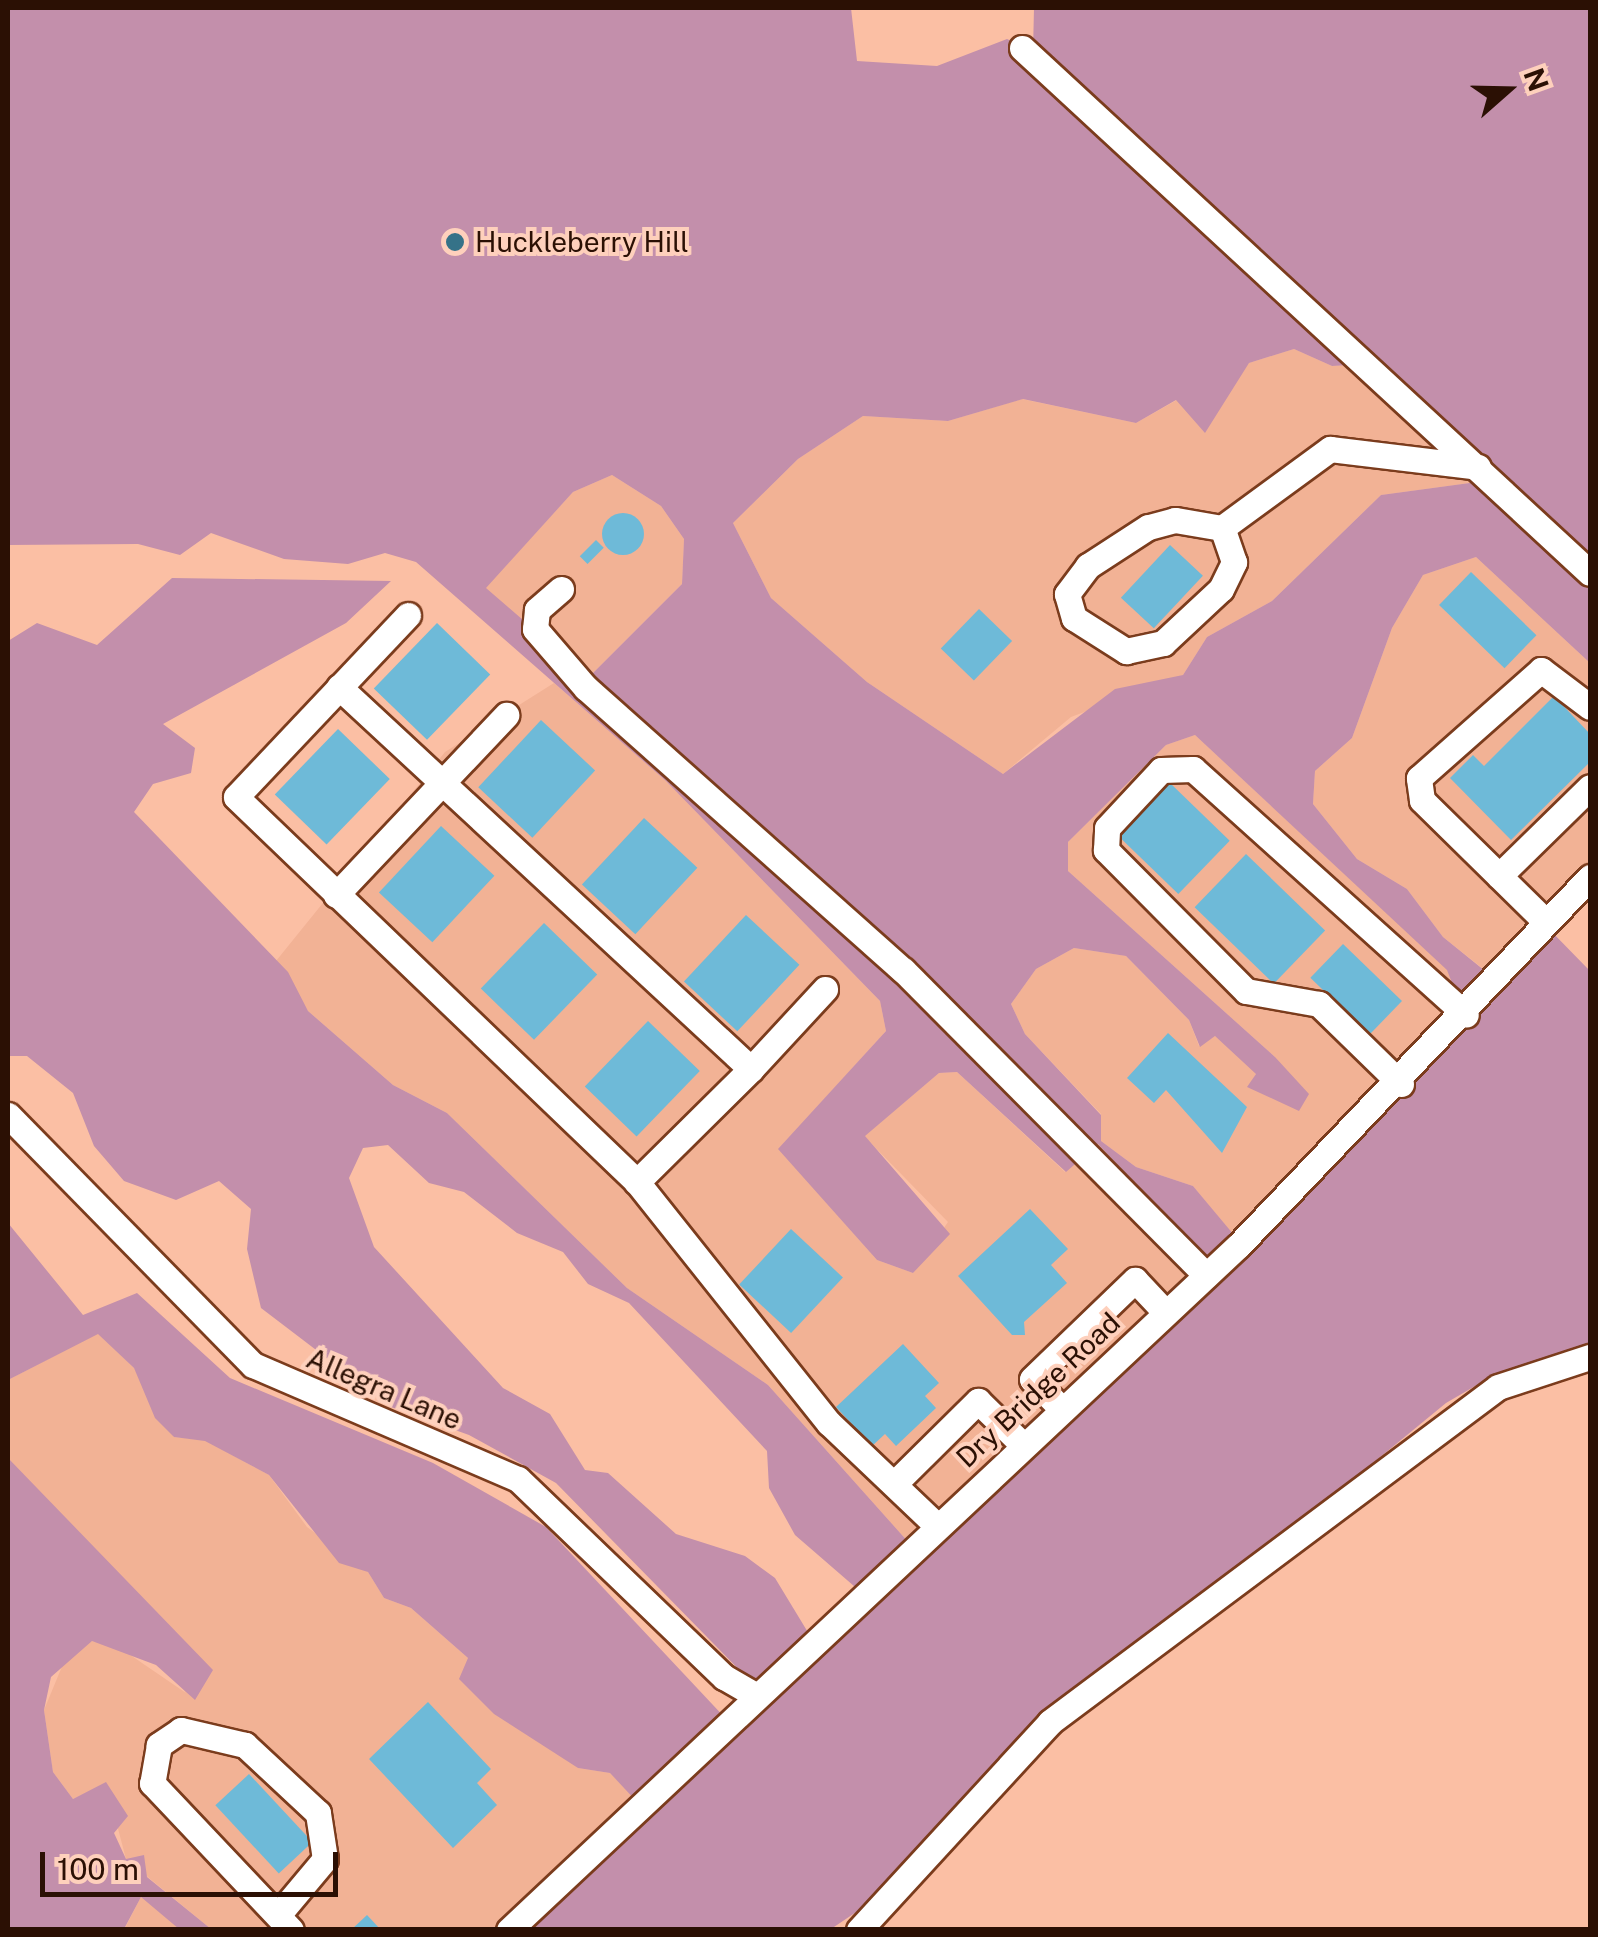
<!DOCTYPE html>
<style>
body{margin:0}
#map{position:relative;width:1598px;height:1937px;overflow:hidden;background:#fbbfa4;font-family:"Public Sans",sans-serif}
div>[style]{position:absolute}
.built>*{inset:0;background:#f2b295}
.green>*{inset:0;background:#c38fab}
.building>*{inset:0;background:#6ebad8;transform-origin:0 0}
.round{border-radius:50%}
.roads{filter:drop-shadow(2px 0 #7b3c1d) drop-shadow(-2px 0 #7b3c1d) drop-shadow(0 2px #7b3c1d) drop-shadow(0 -2px #7b3c1d)}
.minor>*{height:25px;margin:-12.5px;padding:0 12.5px;transform-origin:12.5px;border-radius:12.5px;background:#fff}
.dots>*{width:28px;height:28px;translate:-50% -50%;box-sizing:border-box;border:5px solid #fed0bc;border-radius:50%}
span{translate:-50% -50%;white-space:nowrap;text-align:center;line-height:1.15;-webkit-text-stroke:8px #fed0bc;paint-order:stroke}
.poi-label{font-size:28px;color:#2b1004}
.left{translate:0 -50%;text-align:left}
.street-label{font-size:28px;color:#2b1004}
.frame{position:absolute;inset:0;border:10px solid #2b1004;pointer-events:none}
.north{position:absolute;left:1458px;top:40px;width:100px;height:100px;-webkit-text-stroke:8px #fed0bc;paint-order:stroke;rotate:70deg;font-size:28px;font-weight:700;line-height:40px;text-align:center;color:#2b1004}
.north::after{content:'';display:block;margin:auto;width:35px;height:45px;background:#2b1004;clip-path:polygon(50% 0,100% 100%,50% 72%,0 100%)}
.scale{position:absolute;left:40px;top:1852px;width:298px;height:45px;box-sizing:border-box;border:5px solid #2b1004;border-top:0;padding-left:12px;font-size:30px;line-height:35px;white-space:nowrap;color:#2b1004;-webkit-text-stroke:8px #fed0bc;paint-order:stroke}
</style>
<div id="map">
<div class="built">
<div style="clip-path:polygon(1294px 349px,1332px 366px,1368px 364px,1477px 482px,1381px 495px,1272px 601px,1207px 637px,1183px 675px,1071px 717px,1003px 774px,867px 682px,771px 598px,733px 523px,798px 459px,863px 416px,948px 421px,1022px 399px,1136px 423px,1177px 400px,1191px 412px,1249px 363px)"></div>
<div style="clip-path:polygon(612px 475px,661px 506px,684px 539px,682px 584px,588px 678px,485px 588px,573px 492px)"></div>
<div style="clip-path:polygon(1476px 557px,1590px 663px,1590px 877px,1496px 979px,1443px 937px,1407px 889px,1357px 859px,1313px 804px,1315px 771px,1352px 738px,1392px 628px,1423px 575px)"></div>
<div style="clip-path:polygon(554px 683px,666px 781px,880px 1001px,886px 1031px,779px 1149px,877px 1260px,913px 1273px,948px 1222px,864px 1136px,939px 1073px,957px 1072px,1065px 1172px,1097px 1143px,1212px 1269px,910px 1544px,768px 1385px,627px 1288px,447px 1113px,393px 1085px,308px 1011px,276px 961px,445px 752px)"></div>
<div style="clip-path:polygon(1195px 735px,1448px 970px,1461px 1006px,1239px 1242px,1193px 1186px,1136px 1167px,1101px 1141px,1101px 1114px,1025px 1034px,1011px 1004px,1036px 969px,1074px 948px,1126px 956px,1189px 1020px,1199px 1046px,1215px 1036px,1242px 1055px,1256px 1074px,1248px 1088px,1275px 1057px,1068px 871px,1068px 842px,1166px 745px)"></div>
<div style="clip-path:polygon(98px 1333px,134px 1368px,174px 1437px,205px 1440px,269px 1475px,307px 1527px,368px 1572px,384px 1598px,411px 1608px,468px 1658px,578px 1768px,610px 1773px,639px 1803px,507px 1929px,211px 1929px,126px 1859px,106px 1783px,73px 1799px,53px 1772px,44px 1710px,68px 1652px,92px 1641px,120px 1648px,186px 1693px,8px 1458px,8px 1380px)"></div>
<div style="clip-path:polygon(141px 1897px,153px 1900px,179px 1929px,124px 1930px)"></div>
</div>
<div class="green">
<div style="clip-path:polygon(evenodd,8px 8px,851px 8px,857px 61px,937px 66px,1007px 39px,1033px 51px,1034px 8px,1590px 8px,1590px 663px,1476px 557px,1423px 575px,1392px 628px,1352px 738px,1315px 771px,1313px 804px,1357px 859px,1407px 889px,1443px 937px,1495px 979px,1548px 928px,1590px 971px,1590px 1350px,1494px 1375px,1446px 1403px,976px 1789px,886px 1892px,831px 1929px,507px 1929px,638px 1803px,610px 1773px,578px 1768px,494px 1714px,459px 1679px,468px 1658px,411px 1608px,384px 1598px,368px 1572px,339px 1563px,269px 1475px,205px 1441px,174px 1437px,155px 1418px,134px 1368px,98px 1334px,8px 1380px,8px 1223px,83px 1315px,137px 1293px,230px 1378px,433px 1463px,546px 1527px,728px 1721px,758px 1689px,556px 1483px,469px 1435px,391px 1407px,261px 1308px,247px 1249px,251px 1209px,219px 1181px,176px 1200px,124px 1181px,94px 1146px,73px 1093px,27px 1056px,8px 1056px,8px 641px,37px 623px,97px 645px,172px 578px,391px 581px,346px 623px,163px 724px,195px 748px,191px 773px,153px 784px,134px 812px,288px 972px,308px 1011px,393px 1085px,447px 1113px,627px 1288px,768px 1385px,910px 1544px,1212px 1268px,1098px 1144px,1066px 1172px,957px 1072px,939px 1073px,865px 1136px,950px 1234px,913px 1273px,877px 1260px,778px 1149px,886px 1031px,880px 1001px,666px 781px,416px 562px,385px 553px,348px 564px,284px 559px,211px 533px,180px 555px,138px 544px,8px 545px,8px 8px,1294px 349px,1332px 366px,1368px 364px,1477px 482px,1381px 495px,1272px 601px,1207px 637px,1183px 675px,1115px 689px,1003px 774px,867px 682px,771px 598px,733px 523px,798px 459px,863px 416px,948px 421px,1023px 399px,1136px 423px,1176px 400px,1205px 433px,1249px 363px,1294px 349px,8px 8px,612px 475px,661px 506px,684px 539px,682px 584px,589px 677px,486px 588px,573px 492px,612px 475px,8px 8px,1195px 735px,1447px 970px,1461px 1006px,1239px 1241px,1193px 1186px,1136px 1167px,1101px 1141px,1101px 1115px,1025px 1034px,1011px 1004px,1036px 969px,1074px 948px,1126px 956px,1189px 1020px,1200px 1047px,1215px 1036px,1256px 1074px,1247px 1087px,1299px 1111px,1309px 1094px,1275px 1057px,1068px 871px,1068px 842px,1166px 745px,1195px 735px,8px 8px,388px 1145px,429px 1183px,464px 1192px,517px 1233px,563px 1252px,588px 1284px,629px 1303px,767px 1451px,769px 1488px,795px 1535px,862px 1593px,812px 1639px,775px 1578px,745px 1556px,676px 1534px,608px 1473px,585px 1470px,550px 1414px,503px 1388px,374px 1247px,349px 1178px,363px 1148px,388px 1145px)"></div>
<div style="clip-path:polygon(8px 1458px,213px 1670px,195px 1700px,156px 1665px,92px 1641px,51px 1677px,44px 1710px,53px 1772px,73px 1799px,106px 1782px,128px 1816px,114px 1833px,126px 1859px,144px 1855px,147px 1877px,211px 1929px,179px 1929px,141px 1897px,124px 1929px,8px 1929px)"></div>
</div>
<div class="building">
<div class="round" style="left:602px;top:513px;width:42px;height:42px"></div>
<div style="left:596px;top:540px;width:11px;height:23px;rotate:45deg"></div>
<div style="left:1170px;top:545px;width:45px;height:72px;rotate:43deg"></div>
<div style="left:1471px;top:572px;width:91px;height:46px;rotate:44deg"></div>
<div style="left:979px;top:609px;width:46px;height:55px;rotate:44deg"></div>
<div style="left:437px;top:623px;width:74px;height:91px;rotate:44deg"></div>
<div style="clip-path:polygon(1554px 696px,1590px 734px,1590px 762px,1511px 840px,1450px 778px,1473px 755px,1484px 766px)"></div>
<div style="left:541px;top:720px;width:74px;height:92px;rotate:43deg"></div>
<div style="left:338px;top:729px;width:72px;height:91px;rotate:44deg"></div>
<div style="left:1170px;top:783px;width:83px;height:74px;rotate:44deg"></div>
<div style="left:644px;top:818px;width:73px;height:91px;rotate:43deg"></div>
<div style="left:441px;top:826px;width:73px;height:91px;rotate:43deg"></div>
<div style="left:1246px;top:854px;width:110px;height:74px;rotate:44deg"></div>
<div style="left:746px;top:915px;width:73px;height:91px;rotate:43deg"></div>
<div style="left:544px;top:923px;width:74px;height:91px;rotate:44deg"></div>
<div style="left:1343px;top:944px;width:82px;height:47px;rotate:44deg"></div>
<div style="left:648px;top:1021px;width:72px;height:91px;rotate:44deg"></div>
<div style="clip-path:polygon(1168px 1033px,1247px 1107px,1222px 1153px,1166px 1090px,1154px 1103px,1127px 1078px)"></div>
<div style="clip-path:polygon(1030px 1209px,1068px 1249px,1051px 1265px,1067px 1283px,1024px 1322px,1025px 1335px,1012px 1335px,958px 1276px)"></div>
<div style="left:791px;top:1229px;width:71px;height:76px;rotate:43deg"></div>
<div style="clip-path:polygon(903px 1344px,939px 1383px,925px 1396px,936px 1408px,896px 1446px,885px 1434px,872px 1446px,836px 1407px)"></div>
<div style="clip-path:polygon(428px 1702px,491px 1769px,477px 1783px,497px 1805px,453px 1848px,369px 1759px)"></div>
<div style="left:249px;top:1774px;width:93px;height:46px;rotate:47deg"></div>
<div style="clip-path:polygon(367px 1915px,381px 1930px,351px 1930px)"></div>
</div>
<div class="roads">
<div class="minor">
<div style="left:1022px;top:48px;width:773px;rotate:42.75deg"></div>
<div style="left:1222px;top:528px;width:48px;rotate:-170.3deg"></div>
<div style="left:1175px;top:520px;width:28px;rotate:165deg"></div>
<div style="left:1148px;top:527px;width:72px;rotate:147deg"></div>
<div style="left:1088px;top:566px;width:35px;rotate:127deg"></div>
<div style="left:1067px;top:594px;width:25px;rotate:74deg"></div>
<div style="left:1074px;top:618px;width:62px;rotate:32.4deg"></div>
<div style="left:1126px;top:651px;width:38px;rotate:-12deg"></div>
<div style="left:1163px;top:643px;width:79px;rotate:-43deg"></div>
<div style="left:1221px;top:589px;width:30px;rotate:-64deg"></div>
<div style="left:1234px;top:562px;width:36px;rotate:-109deg"></div>
<div style="left:1222px;top:528px;width:134px;rotate:-36.2deg"></div>
<div style="left:1330px;top:449px;width:149px;rotate:6.9deg"></div>
<div style="left:561px;top:589px;width:32px;rotate:139deg"></div>
<div style="left:537px;top:610px;width:19px;rotate:96deg"></div>
<div style="left:535px;top:629px;width:78px;rotate:49.2deg"></div>
<div style="left:586px;top:688px;width:424px;rotate:41.7deg"></div>
<div style="left:903px;top:970px;width:430px;rotate:45.2deg"></div>
<div style="left:408px;top:615px;width:250px;rotate:133.4deg"></div>
<div style="left:236px;top:797px;width:556px;rotate:43.83deg"></div>
<div style="left:637px;top:1182px;width:308px;rotate:51.5deg"></div>
<div style="left:829px;top:1423px;width:148px;rotate:43.6deg"></div>
<div style="left:339px;top:687px;width:562px;rotate:42.84deg"></div>
<div style="left:751px;top:1069px;width:161px;rotate:135.3deg"></div>
<div style="left:1499px;top:876px;width:127px;rotate:-44.4deg"></div>
<div style="left:336px;top:895px;width:248px;rotate:-46.6deg"></div>
<div style="left:1546px;top:922px;width:174px;rotate:-135.5deg"></div>
<div style="left:1422px;top:800px;width:22px;rotate:-98deg"></div>
<div style="left:1419px;top:778px;width:163px;rotate:-41.5deg"></div>
<div style="left:1541px;top:670px;width:61px;rotate:37.1deg"></div>
<div style="left:751px;top:1069px;width:109px;rotate:-47.2deg"></div>
<div style="left:1401px;top:1084px;width:115px;rotate:-135.7deg"></div>
<div style="left:1319px;top:1004px;width:74px;rotate:-169.9deg"></div>
<div style="left:1246px;top:991px;width:199px;rotate:-134.8deg"></div>
<div style="left:1106px;top:850px;width:22px;rotate:-87deg"></div>
<div style="left:1107px;top:828px;width:79px;rotate:-47deg"></div>
<div style="left:1161px;top:770px;width:32px;rotate:-2deg"></div>
<div style="left:1193px;top:769px;width:367px;rotate:42deg"></div>
<div style="left:8px;top:1115px;width:350px;rotate:45.6deg"></div>
<div style="left:253px;top:1365px;width:288px;rotate:23.3deg"></div>
<div style="left:518px;top:1479px;width:286px;rotate:43.9deg"></div>
<div style="left:724px;top:1677px;width:36px;rotate:30deg"></div>
<div style="left:1062px;top:1409px;width:42px;rotate:-135deg"></div>
<div style="left:1032px;top:1379px;width:143px;rotate:-43.9deg"></div>
<div style="left:1135px;top:1280px;width:45px;rotate:46.8deg"></div>
<div style="left:895px;top:1483px;width:117px;rotate:-44.7deg"></div>
<div style="left:978px;top:1401px;width:63px;rotate:44.4deg"></div>
<div style="left:278px;top:1915px;width:73px;rotate:-50deg"></div>
<div style="left:325px;top:1859px;width:47px;rotate:-98.7deg"></div>
<div style="left:318px;top:1813px;width:100px;rotate:-137deg"></div>
<div style="left:245px;top:1745px;width:66px;rotate:-166.8deg"></div>
<div style="left:181px;top:1730px;width:27px;rotate:146deg"></div>
<div style="left:159px;top:1745px;width:39px;rotate:100deg"></div>
<div style="left:152px;top:1783px;width:202px;rotate:46.6deg"></div>
<div style="left:509px;top:1930px;width:1000px;rotate:-43.18deg"></div>
<div style="left:1238px;top:1246px;width:510px;rotate:-46.35deg"></div>
<div style="left:859px;top:1930px;width:282px;rotate:-47.4deg"></div>
<div style="left:1050px;top:1722px;width:559px;rotate:-36.79deg"></div>
<div style="left:1498px;top:1387px;width:97px;rotate:-18.1deg"></div>
</div>
</div>
<div class="dots">
<div style="left:455px;top:242px;background:#357288"></div>
</div>
<div class="poi-label">
<span class="left" style="left:475px;top:242px">Huckleberry Hill</span>
</div>
<div class="street-label">
<span style="left:384px;top:1389px;rotate:23deg">Allegra Lane</span>
<span style="left:1038px;top:1390px;rotate:-43deg">Dry Bridge Road</span>
</div>
<div class="frame"></div>
<div class="north">N</div>
<div class="scale">100 m</div>
</div>
